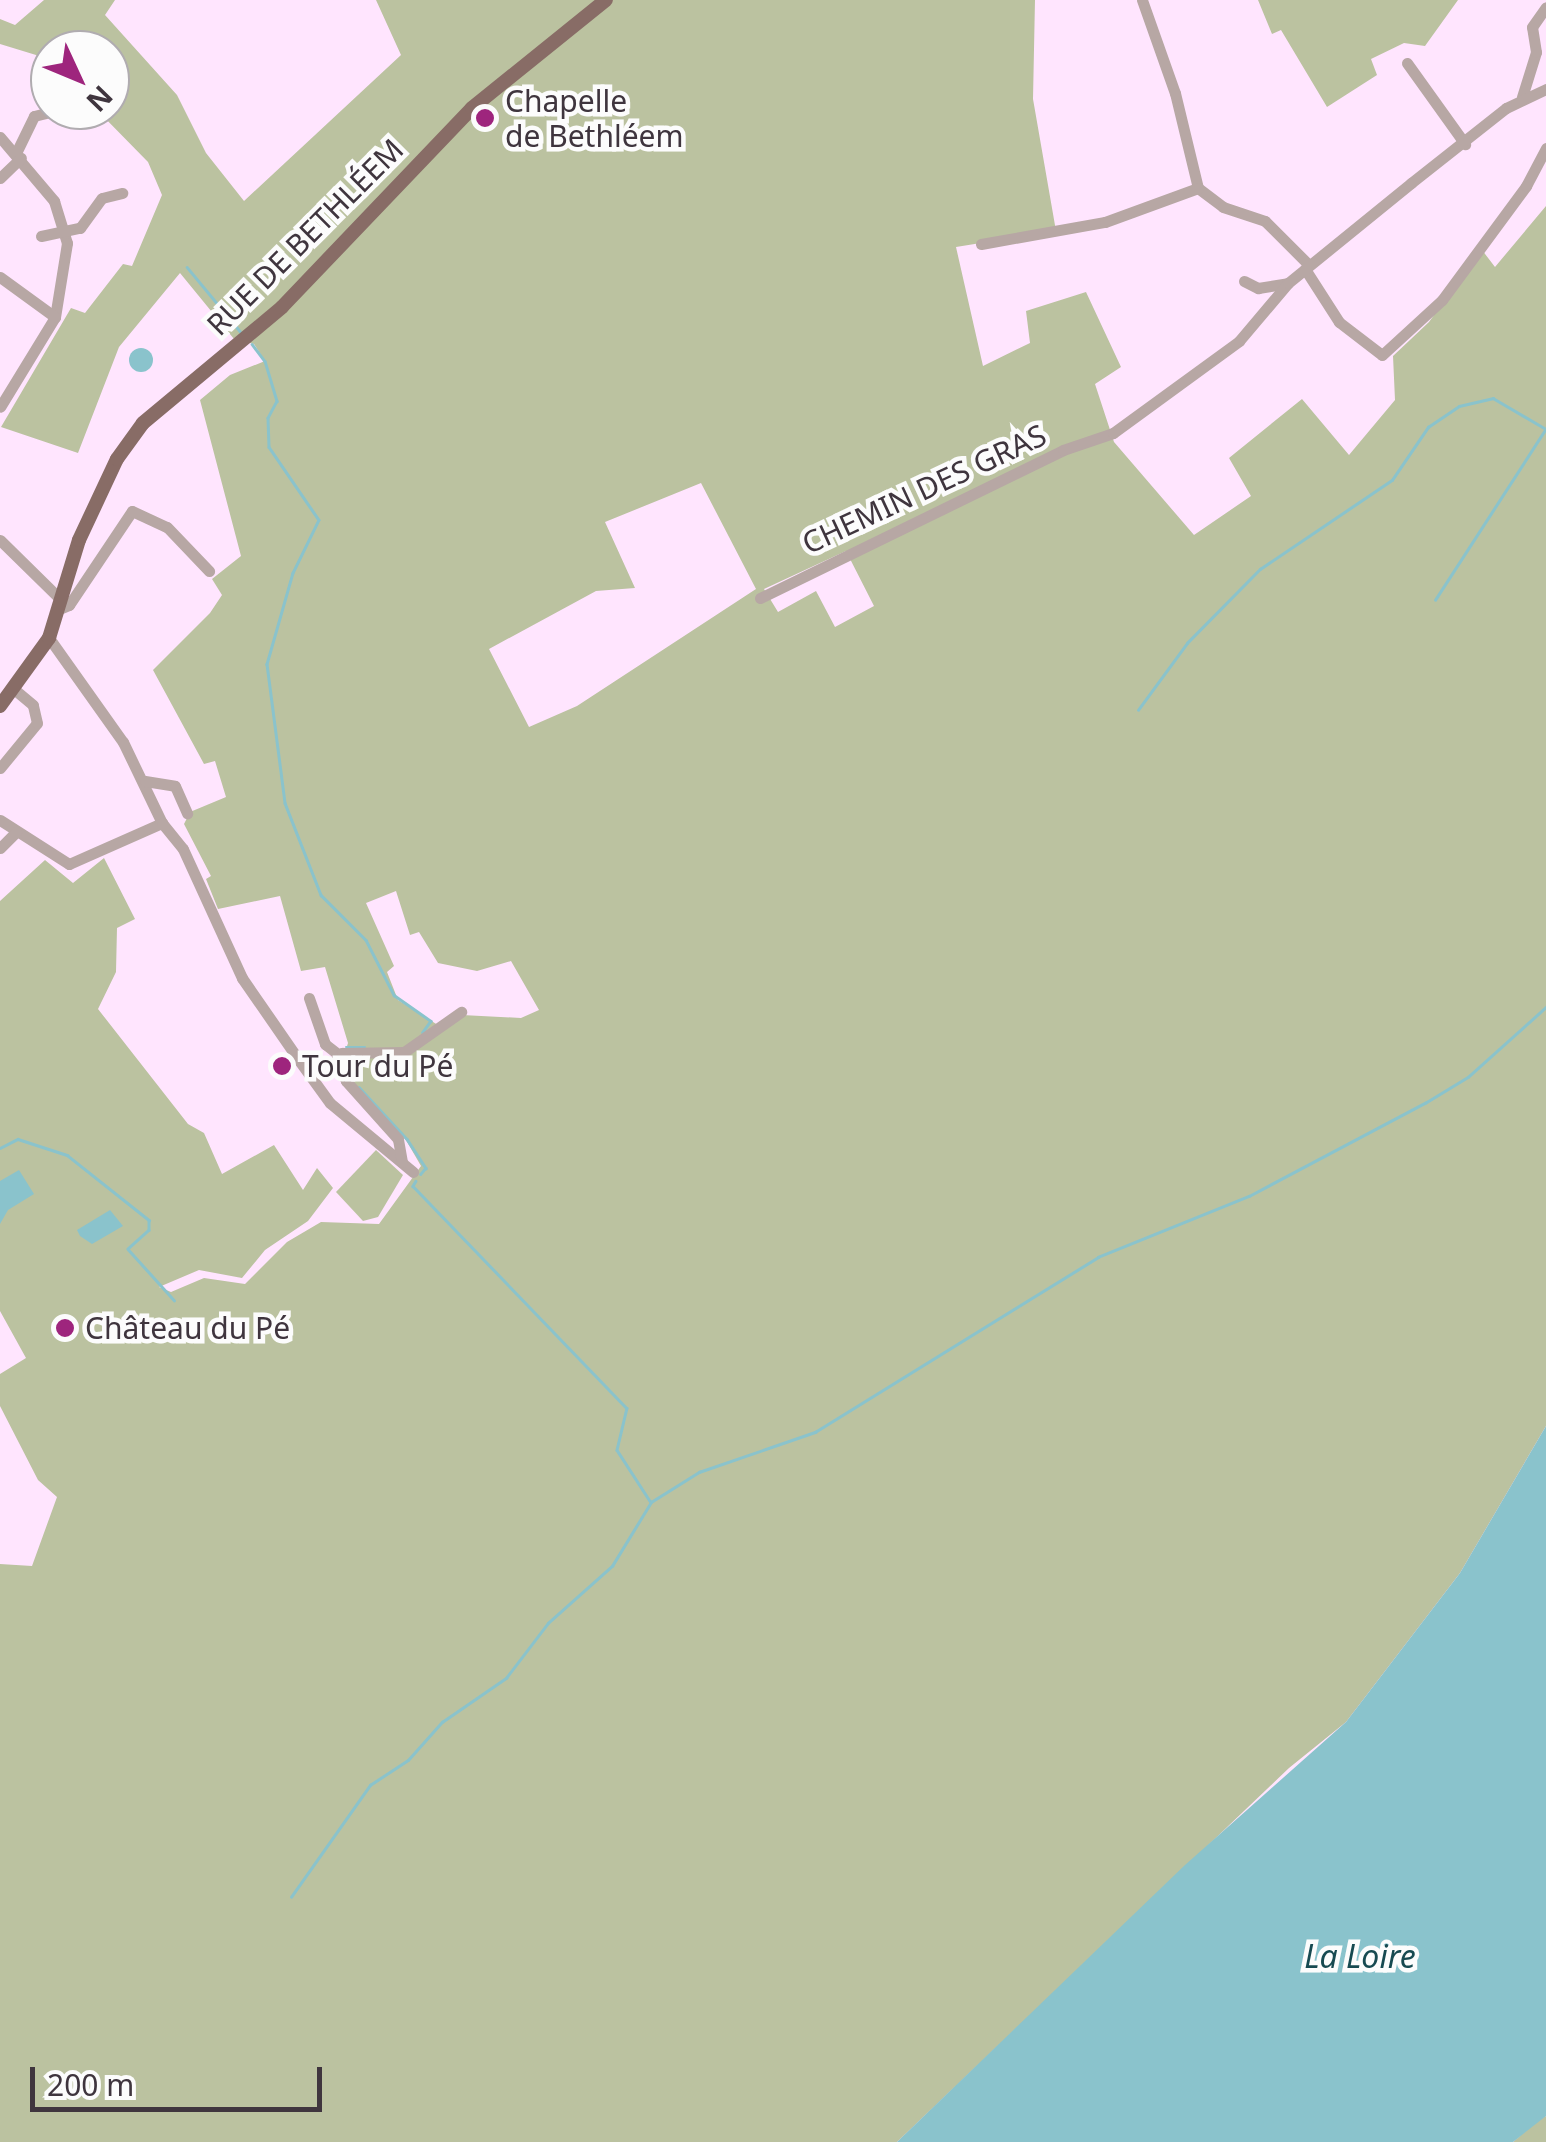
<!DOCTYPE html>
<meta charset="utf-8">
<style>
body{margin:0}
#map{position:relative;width:1546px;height:2142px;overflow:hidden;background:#ffe5fe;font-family:"Noto Sans",sans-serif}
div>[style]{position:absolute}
.green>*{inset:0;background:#bbc2a0}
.water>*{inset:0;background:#8ac3cc}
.round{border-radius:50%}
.stream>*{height:2.5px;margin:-1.25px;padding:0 1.25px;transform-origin:1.25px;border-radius:1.25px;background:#8ac3cc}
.minor>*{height:11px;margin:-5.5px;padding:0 5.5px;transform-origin:5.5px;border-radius:5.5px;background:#b7a7a4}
.major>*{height:14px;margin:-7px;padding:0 7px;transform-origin:7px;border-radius:7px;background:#886c66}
.dots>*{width:28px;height:28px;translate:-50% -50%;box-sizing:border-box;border:5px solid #fcfcfc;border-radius:50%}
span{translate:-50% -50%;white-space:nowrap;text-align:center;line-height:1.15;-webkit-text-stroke:9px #fcfcfc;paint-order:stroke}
.poi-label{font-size:30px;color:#3f353e}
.left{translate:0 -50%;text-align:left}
.street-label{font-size:30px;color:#3f353e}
.water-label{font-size:32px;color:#174a51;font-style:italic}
.north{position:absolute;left:30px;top:30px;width:100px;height:100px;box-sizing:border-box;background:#fcfcfc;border:2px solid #b0acb0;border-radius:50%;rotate:134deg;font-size:28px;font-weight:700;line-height:40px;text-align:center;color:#3f353e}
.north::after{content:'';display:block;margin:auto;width:35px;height:45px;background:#9e257d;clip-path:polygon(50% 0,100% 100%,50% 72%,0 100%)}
.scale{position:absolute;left:30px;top:2067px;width:292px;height:45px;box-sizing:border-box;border:5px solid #3f353e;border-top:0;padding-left:12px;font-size:30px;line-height:35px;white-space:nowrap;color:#3f353e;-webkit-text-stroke:8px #fcfcfc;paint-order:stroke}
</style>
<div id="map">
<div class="green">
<div style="clip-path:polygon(evenodd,44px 0,115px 0,105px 15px,177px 95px,206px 153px,244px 201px,401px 55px,376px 0,1035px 0,1033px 99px,1056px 231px,956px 247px,983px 366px,1030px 343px,1026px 311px,1086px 292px,1121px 367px,1095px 384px,1114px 442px,1194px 535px,1251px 496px,1229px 458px,1302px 399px,1349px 455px,1395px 400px,1393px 356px,1429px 322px,1482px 250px,1495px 267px,1546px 206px,1546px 1426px,1460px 1573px,1346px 1722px,1289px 1768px,897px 2142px,0 2142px,0 1564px,32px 1566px,57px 1497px,38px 1480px,0 1406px,0 1374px,26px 1358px,0 1311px,0 901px,45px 860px,73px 883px,104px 858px,135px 919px,117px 928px,116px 972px,98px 1009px,188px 1124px,204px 1133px,222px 1174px,274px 1145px,303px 1190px,317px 1168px,333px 1188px,308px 1221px,265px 1250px,242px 1278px,199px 1270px,159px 1287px,171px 1292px,204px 1278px,245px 1284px,287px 1242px,321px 1222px,379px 1224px,421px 1166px,406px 1140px,350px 1080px,342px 1062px,348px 1043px,325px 967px,301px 971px,280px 896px,218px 909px,206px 879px,211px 876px,184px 824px,190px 812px,226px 797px,215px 761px,204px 764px,153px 670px,210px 613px,222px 595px,212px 579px,241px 556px,200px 400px,230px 375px,265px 361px,254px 344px,234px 339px,180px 273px,119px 347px,78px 453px,1px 427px,71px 308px,85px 313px,123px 264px,132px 266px,162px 195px,148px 162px,97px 110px,110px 110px,110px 50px,50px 50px,50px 68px,36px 55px,0 44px,0 19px,15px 25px,44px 0,701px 483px,756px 589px,577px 706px,529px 727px,489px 649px,596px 591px,635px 588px,605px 522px,701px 483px,44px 0,846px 551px,874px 606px,835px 627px,816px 591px,778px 612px,764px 589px,846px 551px,44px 0,396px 891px,410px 935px,419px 932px,438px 963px,477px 971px,511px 961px,539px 1010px,521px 1018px,462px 1015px,441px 1027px,398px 1000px,387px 972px,394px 966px,366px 903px,396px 891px)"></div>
<div style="clip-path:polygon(1258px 0,1458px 0,1425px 46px,1404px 43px,1371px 59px,1377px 75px,1327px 107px,1281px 30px,1272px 34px)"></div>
<div style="clip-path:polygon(376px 1150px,403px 1175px,378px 1217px,363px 1221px,336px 1192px)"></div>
<div style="clip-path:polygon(1546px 2116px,1546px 2142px,1513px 2142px,1537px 2121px)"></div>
</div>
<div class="water">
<div class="round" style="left:129px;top:348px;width:24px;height:24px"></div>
<div style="clip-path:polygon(19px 1170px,34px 1194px,8px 1210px,0 1224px,0 1181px)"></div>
<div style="clip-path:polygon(110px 1210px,123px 1226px,92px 1244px,80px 1236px,77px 1230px)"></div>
<div style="clip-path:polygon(1546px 1426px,1546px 2116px,1513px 2142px,897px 2142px,1185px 1865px,1346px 1722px,1460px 1573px)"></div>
</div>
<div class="stream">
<div style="left:187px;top:267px;width:83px;rotate:50.4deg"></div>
<div style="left:252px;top:344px;width:21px;rotate:53deg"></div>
<div style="left:265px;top:361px;width:42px;rotate:73.3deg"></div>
<div style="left:277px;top:401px;width:19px;rotate:118deg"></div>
<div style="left:268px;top:418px;width:29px;rotate:88deg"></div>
<div style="left:269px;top:447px;width:88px;rotate:55.6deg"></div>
<div style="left:319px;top:520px;width:59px;rotate:116.1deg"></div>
<div style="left:293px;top:573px;width:95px;rotate:105.9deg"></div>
<div style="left:267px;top:664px;width:140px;rotate:82.6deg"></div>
<div style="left:285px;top:803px;width:99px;rotate:68.6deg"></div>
<div style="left:321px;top:895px;width:64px;rotate:45deg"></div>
<div style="left:366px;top:940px;width:62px;rotate:63deg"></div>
<div style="left:394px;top:995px;width:45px;rotate:35.1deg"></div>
<div style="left:431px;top:1021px;width:14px;rotate:126deg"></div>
<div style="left:1435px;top:600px;width:202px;rotate:-57.1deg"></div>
<div style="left:1138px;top:710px;width:83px;rotate:-53.8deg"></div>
<div style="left:1187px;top:643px;width:104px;rotate:-45.4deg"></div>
<div style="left:1260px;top:569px;width:159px;rotate:-34deg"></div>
<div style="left:1392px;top:480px;width:64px;rotate:-55.8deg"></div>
<div style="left:1428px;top:427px;width:37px;rotate:-34deg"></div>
<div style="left:1459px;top:406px;width:35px;rotate:-13deg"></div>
<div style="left:1493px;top:398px;width:61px;rotate:30.3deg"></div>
<div style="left:346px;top:1047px;width:19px"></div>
<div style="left:359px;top:1087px;width:71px;rotate:47.3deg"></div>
<div style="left:407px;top:1139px;width:35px;rotate:57deg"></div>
<div style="left:426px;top:1168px;width:8px;rotate:130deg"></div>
<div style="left:0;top:1148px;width:20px;rotate:-27deg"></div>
<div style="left:18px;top:1139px;width:52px;rotate:18.1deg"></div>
<div style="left:67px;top:1155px;width:105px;rotate:38.4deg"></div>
<div style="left:149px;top:1220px;width:10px;rotate:90deg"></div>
<div style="left:149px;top:1230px;width:28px;rotate:138deg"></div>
<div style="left:128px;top:1249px;width:69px;rotate:48deg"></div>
<div style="left:416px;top:1181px;width:6px;rotate:121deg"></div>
<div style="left:413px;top:1186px;width:308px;rotate:46.1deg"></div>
<div style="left:627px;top:1408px;width:43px;rotate:103.4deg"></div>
<div style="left:617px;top:1450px;width:61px;rotate:57.1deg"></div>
<div style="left:291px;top:1897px;width:137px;rotate:-54.8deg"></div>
<div style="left:370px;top:1785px;width:45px;rotate:-33.3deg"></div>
<div style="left:408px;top:1760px;width:51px;rotate:-48.2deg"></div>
<div style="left:442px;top:1722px;width:78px;rotate:-34.5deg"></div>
<div style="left:506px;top:1678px;width:69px;rotate:-52.6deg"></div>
<div style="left:548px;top:1623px;width:86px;rotate:-41.7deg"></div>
<div style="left:612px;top:1566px;width:75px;rotate:-58.6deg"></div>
<div style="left:651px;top:1502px;width:57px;rotate:-32deg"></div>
<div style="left:699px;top:1472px;width:123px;rotate:-19deg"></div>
<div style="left:815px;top:1432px;width:333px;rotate:-31.7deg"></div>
<div style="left:1098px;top:1257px;width:163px;rotate:-22deg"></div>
<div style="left:1249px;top:1196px;width:199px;rotate:-27.9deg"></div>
<div style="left:1425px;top:1103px;width:50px;rotate:-31.2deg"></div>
<div style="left:1468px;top:1077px;width:105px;rotate:-41.9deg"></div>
</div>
<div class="minor">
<div style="left:1142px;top:0;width:99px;rotate:70.5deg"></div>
<div style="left:1175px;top:93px;width:98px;rotate:76.4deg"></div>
<div style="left:1198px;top:188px;width:31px;rotate:37deg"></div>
<div style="left:1223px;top:207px;width:44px;rotate:18.4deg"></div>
<div style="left:1265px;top:221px;width:62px;rotate:45deg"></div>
<div style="left:1407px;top:63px;width:100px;rotate:54.4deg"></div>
<div style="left:1522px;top:97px;width:47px;rotate:-72.7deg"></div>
<div style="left:1536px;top:52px;width:25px;rotate:-99deg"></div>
<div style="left:1532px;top:27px;width:24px;rotate:-55deg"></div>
<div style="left:0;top:137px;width:84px;rotate:49.8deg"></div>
<div style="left:54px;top:201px;width:44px;rotate:72.8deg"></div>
<div style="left:67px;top:243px;width:75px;rotate:99.2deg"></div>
<div style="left:55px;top:317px;width:105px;rotate:121.4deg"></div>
<div style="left:17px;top:151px;width:39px;rotate:-64deg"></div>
<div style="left:34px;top:116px;width:21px;rotate:-14deg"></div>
<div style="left:0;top:178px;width:29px;rotate:-44deg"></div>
<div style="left:41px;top:236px;width:40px;rotate:-12deg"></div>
<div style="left:80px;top:228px;width:37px;rotate:-54deg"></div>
<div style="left:102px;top:198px;width:21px;rotate:-14deg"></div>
<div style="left:981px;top:244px;width:126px;rotate:-10.1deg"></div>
<div style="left:1105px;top:222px;width:99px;rotate:-20.1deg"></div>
<div style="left:1305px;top:269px;width:63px;rotate:57.3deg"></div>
<div style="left:1339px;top:322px;width:54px;rotate:37.5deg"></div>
<div style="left:1382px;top:355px;width:81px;rotate:-42.5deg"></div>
<div style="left:1442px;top:300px;width:142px;rotate:-53.6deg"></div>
<div style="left:1526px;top:186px;width:43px;rotate:-62.2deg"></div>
<div style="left:0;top:277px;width:68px;rotate:36deg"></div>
<div style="left:1244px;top:281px;width:16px;rotate:27deg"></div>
<div style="left:1258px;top:288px;width:30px;rotate:-9deg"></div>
<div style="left:0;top:540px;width:83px;rotate:44.5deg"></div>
<div style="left:760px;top:598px;width:337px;rotate:-26deg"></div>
<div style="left:1063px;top:450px;width:53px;rotate:-18.8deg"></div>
<div style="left:1113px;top:433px;width:156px;rotate:-36.1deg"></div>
<div style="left:1239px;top:341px;width:76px;rotate:-49.8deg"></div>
<div style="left:1288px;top:283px;width:159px;rotate:-39.1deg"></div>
<div style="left:1411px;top:183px;width:121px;rotate:-38.3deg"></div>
<div style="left:1506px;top:108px;width:44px;rotate:-25.4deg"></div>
<div style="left:57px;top:610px;width:13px;rotate:-23deg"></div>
<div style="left:69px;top:605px;width:113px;rotate:-56.2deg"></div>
<div style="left:132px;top:511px;width:38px;rotate:25deg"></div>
<div style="left:167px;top:527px;width:61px;rotate:46.3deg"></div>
<div style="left:49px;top:638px;width:128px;rotate:54.6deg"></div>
<div style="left:123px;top:742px;width:90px;rotate:64.3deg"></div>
<div style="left:0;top:768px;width:58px;rotate:-50.6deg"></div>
<div style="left:37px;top:723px;width:18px;rotate:-103deg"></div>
<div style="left:33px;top:705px;width:25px;rotate:-140deg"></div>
<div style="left:145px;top:781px;width:30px;rotate:9deg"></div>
<div style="left:175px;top:786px;width:30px;rotate:66deg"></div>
<div style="left:0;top:820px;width:82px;rotate:32.5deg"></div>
<div style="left:69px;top:864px;width:102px;rotate:-23.8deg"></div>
<div style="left:162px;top:823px;width:33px;rotate:51deg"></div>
<div style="left:183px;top:849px;width:142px;rotate:65.4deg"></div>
<div style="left:242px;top:978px;width:98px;rotate:55.3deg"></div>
<div style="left:298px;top:1059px;width:54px;rotate:54deg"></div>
<div style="left:330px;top:1103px;width:108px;rotate:39.7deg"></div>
<div style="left:0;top:848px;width:23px;rotate:-45deg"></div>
<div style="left:309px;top:998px;width:49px;rotate:70.8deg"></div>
<div style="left:325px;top:1044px;width:18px;rotate:38deg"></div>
<div style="left:402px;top:1162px;width:23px;rotate:-100deg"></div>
<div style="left:398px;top:1139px;width:78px;rotate:-131.9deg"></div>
<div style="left:346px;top:1081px;width:24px;rotate:-112deg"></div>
<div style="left:337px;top:1059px;width:8px;rotate:-50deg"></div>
<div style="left:342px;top:1053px;width:62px;rotate:-0.9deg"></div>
<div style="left:404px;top:1052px;width:70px;rotate:-35.1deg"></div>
</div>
<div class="major">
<div style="left:0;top:706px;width:84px;rotate:-54.2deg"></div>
<div style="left:49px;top:638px;width:102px;rotate:-73deg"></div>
<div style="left:79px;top:540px;width:89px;rotate:-64.9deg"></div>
<div style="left:117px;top:459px;width:44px;rotate:-54.2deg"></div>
<div style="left:143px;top:423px;width:181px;rotate:-39.8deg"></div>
<div style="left:282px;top:307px;width:275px;rotate:-46.3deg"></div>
<div style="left:472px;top:108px;width:172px;rotate:-38.9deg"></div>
</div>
<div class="dots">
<div style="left:485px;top:118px;background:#9e257d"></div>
<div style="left:282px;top:1066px;background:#9e257d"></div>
<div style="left:65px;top:1328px;background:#9e257d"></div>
</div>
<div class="poi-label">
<span class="left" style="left:505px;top:118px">Chapelle<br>de Bethléem</span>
<span class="left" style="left:302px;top:1066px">Tour du Pé</span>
<span class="left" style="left:85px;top:1328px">Château du Pé</span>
</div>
<div class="street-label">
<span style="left:305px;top:237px;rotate:-45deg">RUE DE BETHLÉEM</span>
<span style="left:924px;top:489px;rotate:-25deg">CHEMIN DES GRAS</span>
</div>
<div class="water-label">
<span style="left:1360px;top:1956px">La Loire</span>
</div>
<div class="north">N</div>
<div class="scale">200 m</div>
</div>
